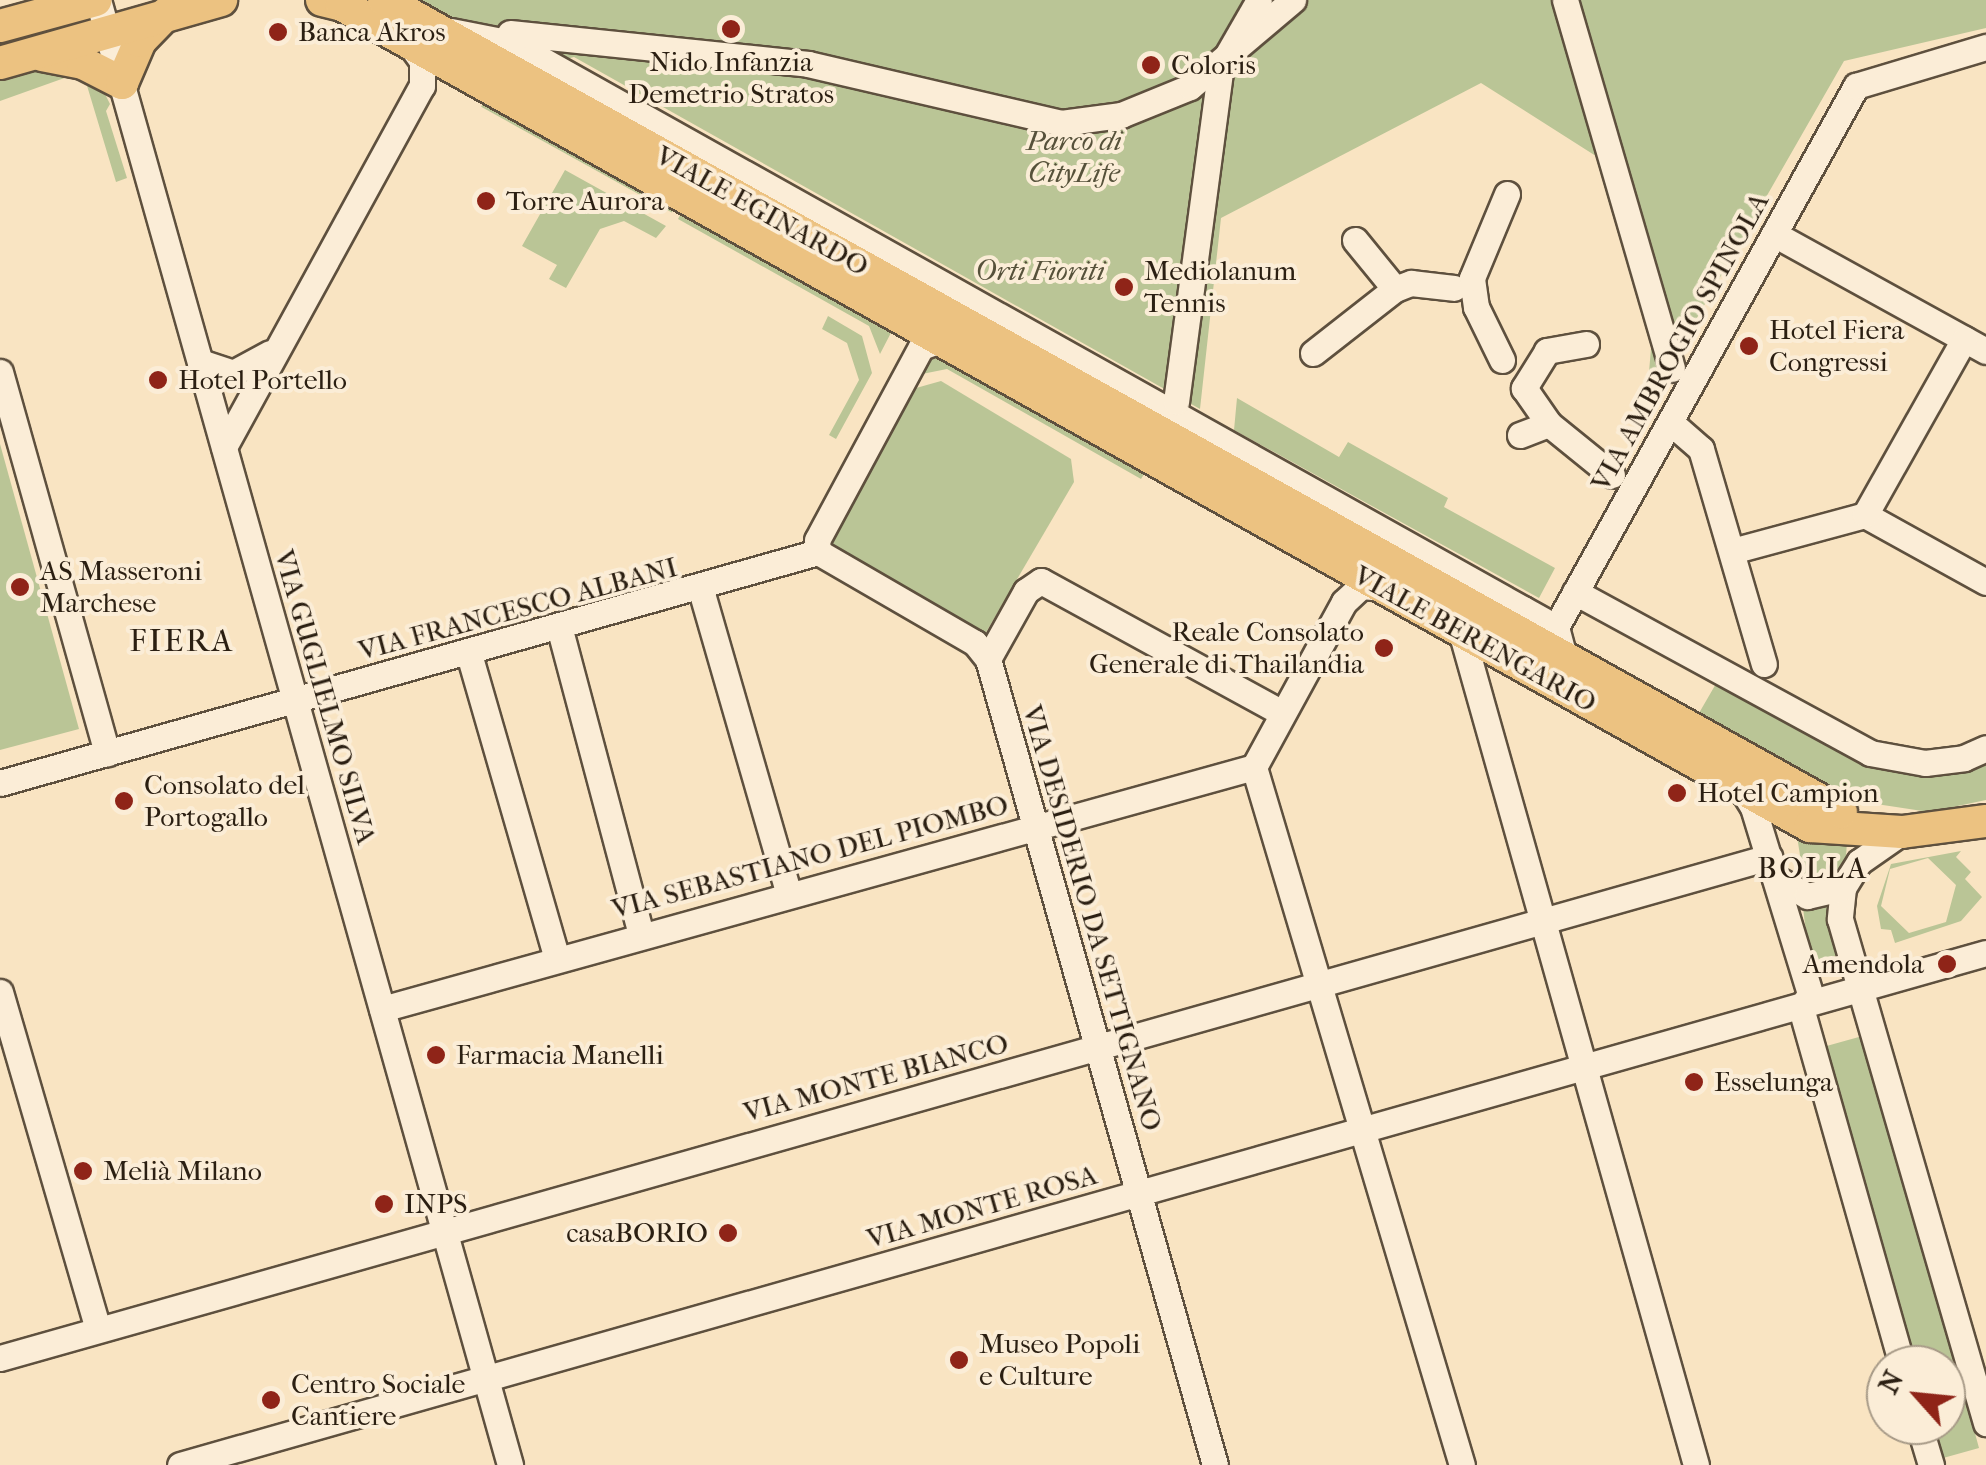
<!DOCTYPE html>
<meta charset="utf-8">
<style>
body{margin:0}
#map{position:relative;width:1986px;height:1465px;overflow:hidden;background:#f9e4c2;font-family:"IM FELL French Canon",serif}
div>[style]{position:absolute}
.green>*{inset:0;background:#bac596;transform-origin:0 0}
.roads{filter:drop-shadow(2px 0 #5e503e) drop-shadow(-2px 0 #5e503e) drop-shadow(0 2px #5e503e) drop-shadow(0 -2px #5e503e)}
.minor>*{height:25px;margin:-12.5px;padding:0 12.5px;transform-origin:12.5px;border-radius:12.5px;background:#fbedd7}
.major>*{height:32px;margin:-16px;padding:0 16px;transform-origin:16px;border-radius:16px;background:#ecc281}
.dots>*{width:28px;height:28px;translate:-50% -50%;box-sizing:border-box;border:5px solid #fbedd7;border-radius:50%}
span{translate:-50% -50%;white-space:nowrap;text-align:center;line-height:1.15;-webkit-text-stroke:8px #fbedd7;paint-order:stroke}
.poi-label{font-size:28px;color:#2b1f12}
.left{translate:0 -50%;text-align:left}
.right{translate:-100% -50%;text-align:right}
.park-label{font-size:28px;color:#56513a;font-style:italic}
.street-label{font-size:28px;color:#2b1f12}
.neighbourhood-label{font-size:30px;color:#2b1f12;letter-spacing:2.5px}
.quarter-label{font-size:32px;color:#2b1f12;letter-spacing:2.5px}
.north{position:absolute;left:1866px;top:1345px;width:100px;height:100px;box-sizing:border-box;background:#fbedd7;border:2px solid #a89b88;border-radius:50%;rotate:297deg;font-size:28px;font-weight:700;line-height:40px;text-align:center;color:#2b1f12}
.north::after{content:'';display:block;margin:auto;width:35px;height:45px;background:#8f2418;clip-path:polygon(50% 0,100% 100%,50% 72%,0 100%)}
</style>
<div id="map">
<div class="green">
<div style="clip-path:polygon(417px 0,1986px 0,1986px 28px,1844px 61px,1646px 407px,1653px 325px,1610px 165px,1481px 83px,1221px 218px,1200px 409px,574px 57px,563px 60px,502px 26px,451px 19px)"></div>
<div style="clip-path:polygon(52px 65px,70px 76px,0 101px,0 79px)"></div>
<div style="clip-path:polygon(85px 79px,101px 86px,110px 104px,106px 111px,127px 178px,116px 182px)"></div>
<div style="left:486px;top:98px;width:218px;height:10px;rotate:29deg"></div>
<div style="clip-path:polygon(565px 170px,666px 226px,656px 238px,624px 221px,600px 229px,566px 288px,549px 279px,557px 265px,522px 246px)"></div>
<div style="clip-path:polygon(683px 209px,894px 327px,880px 354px,869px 326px,678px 219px)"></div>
<div style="clip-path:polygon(828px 316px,862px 336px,872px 373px,836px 439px,829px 435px,859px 380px,847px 343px,822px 329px)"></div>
<div style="clip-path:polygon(929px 350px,1148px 468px,1141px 479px,947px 369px,917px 375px)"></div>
<div style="clip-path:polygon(941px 381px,1071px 459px,1074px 482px,985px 634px,829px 553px,826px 533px,909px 390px)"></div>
<div style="clip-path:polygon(1237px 398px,1339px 457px,1348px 442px,1448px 498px,1444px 507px,1555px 568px,1539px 598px,1234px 430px)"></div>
<div style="clip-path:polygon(0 444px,79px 729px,0 750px)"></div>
<div style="clip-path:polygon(1717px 682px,1836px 747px,1986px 759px,1986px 800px,1929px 812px,1850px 800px,1695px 720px)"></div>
<div style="clip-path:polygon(1797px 836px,1847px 840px,1846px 858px,1828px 884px,1804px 881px)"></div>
<div style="clip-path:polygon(evenodd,1961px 851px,1956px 857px,1971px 872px,1965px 879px,1982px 897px,1961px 921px,1895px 943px,1891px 930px,1881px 929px,1877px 906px,1891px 864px,1961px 851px,1928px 858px,1956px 885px,1946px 922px,1909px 933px,1881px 906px,1890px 869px,1928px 858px)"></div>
<div style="clip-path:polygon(1830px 905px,1839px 955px,1810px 963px,1803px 908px)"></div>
<div style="clip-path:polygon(1866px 1035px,1979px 1448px,1936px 1460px,1926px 1425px,1946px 1425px,1946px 1365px,1910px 1365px,1823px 1047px)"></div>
</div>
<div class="roads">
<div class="minor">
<div style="left:98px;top:0;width:1522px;rotate:74.29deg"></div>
<div style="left:1565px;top:0;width:384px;rotate:73.8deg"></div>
<div style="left:451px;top:31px;width:62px;rotate:11.1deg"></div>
<div style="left:512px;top:43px;width:1159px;rotate:29.24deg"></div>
<div style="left:1523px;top:609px;width:38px;rotate:29deg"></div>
<div style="left:1556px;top:627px;width:31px;rotate:75deg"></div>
<div style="left:510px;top:33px;width:300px;rotate:5.9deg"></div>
<div style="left:808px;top:64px;width:260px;rotate:13.1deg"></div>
<div style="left:1061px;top:123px;width:61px;rotate:-7.6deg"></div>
<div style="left:1121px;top:115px;width:74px;rotate:-22.1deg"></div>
<div style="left:1190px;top:87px;width:135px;rotate:-40.2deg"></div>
<div style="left:1774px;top:234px;width:242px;rotate:28.9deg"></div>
<div style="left:1355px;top:240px;width:63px;rotate:50.8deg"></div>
<div style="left:941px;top:340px;width:21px;rotate:161deg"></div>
<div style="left:921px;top:347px;width:219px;rotate:118.3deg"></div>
<div style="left:817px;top:540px;width:12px;rotate:85deg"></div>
<div style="left:818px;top:552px;width:181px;rotate:30.1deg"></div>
<div style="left:975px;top:643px;width:21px;rotate:51deg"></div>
<div style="left:988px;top:659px;width:837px;rotate:74.27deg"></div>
<div style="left:1586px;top:344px;width:40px;rotate:170deg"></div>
<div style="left:1547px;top:351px;width:44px;rotate:121.9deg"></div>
<div style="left:1524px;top:388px;width:44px;rotate:55.2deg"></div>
<div style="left:1549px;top:424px;width:81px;rotate:39deg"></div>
<div style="left:1313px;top:353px;width:104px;rotate:-38deg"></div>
<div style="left:1395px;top:289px;width:17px;rotate:-21deg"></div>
<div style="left:1411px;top:283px;width:43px;rotate:6.6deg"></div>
<div style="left:1502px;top:360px;width:59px;rotate:-116.1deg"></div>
<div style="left:1476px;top:307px;width:29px;rotate:-98deg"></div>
<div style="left:1472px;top:278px;width:91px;rotate:-67.4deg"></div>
<div style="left:200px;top:362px;width:35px;rotate:18deg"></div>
<div style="left:233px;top:373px;width:42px;rotate:-28.4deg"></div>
<div style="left:0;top:372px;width:396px;rotate:74.3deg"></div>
<div style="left:1176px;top:402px;width:339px;rotate:-82.4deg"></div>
<div style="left:1221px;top:66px;width:76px;rotate:-60.1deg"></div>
<div style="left:1670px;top:422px;width:41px;rotate:41.1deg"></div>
<div style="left:1701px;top:449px;width:224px;rotate:73.7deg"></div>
<div style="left:1520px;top:435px;width:31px;rotate:-21deg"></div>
<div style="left:224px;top:447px;width:412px;rotate:-61.3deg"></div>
<div style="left:422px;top:86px;width:25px;rotate:-90deg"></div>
<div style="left:422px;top:61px;width:22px;rotate:-126deg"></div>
<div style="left:1865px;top:515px;width:138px;rotate:29deg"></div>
<div style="left:1732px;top:551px;width:138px;rotate:-15.1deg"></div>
<div style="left:1865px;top:515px;width:202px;rotate:-60.6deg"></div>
<div style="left:701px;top:590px;width:316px;rotate:73.9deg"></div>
<div style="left:1575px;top:592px;width:336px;rotate:28.6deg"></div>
<div style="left:1870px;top:753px;width:56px;rotate:10.3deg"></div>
<div style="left:1925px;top:763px;width:39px;rotate:-7deg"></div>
<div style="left:1964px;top:758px;width:24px;rotate:-24deg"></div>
<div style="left:1556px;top:627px;width:619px;rotate:-60.99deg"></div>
<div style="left:1856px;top:86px;width:136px;rotate:-16.7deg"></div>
<div style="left:560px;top:630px;width:316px;rotate:75.1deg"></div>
<div style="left:1461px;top:631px;width:866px;rotate:74.26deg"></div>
<div style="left:469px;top:654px;width:316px;rotate:73.9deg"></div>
<div style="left:988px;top:659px;width:78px;rotate:-60.8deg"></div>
<div style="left:1026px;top:591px;width:18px;rotate:-34deg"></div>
<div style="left:1041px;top:581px;width:275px;rotate:28.7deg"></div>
<div style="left:1254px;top:767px;width:728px;rotate:73.41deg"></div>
<div style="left:1254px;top:767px;width:188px;rotate:-61.4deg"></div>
<div style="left:1344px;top:602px;width:23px;rotate:-43deg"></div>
<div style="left:1361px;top:586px;width:23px;rotate:5deg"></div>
<div style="left:0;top:783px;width:850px;rotate:-15.77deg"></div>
<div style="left:1741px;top:788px;width:22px;rotate:58deg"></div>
<div style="left:1753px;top:807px;width:195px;rotate:73deg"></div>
<div style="left:1810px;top:994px;width:17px;rotate:123deg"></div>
<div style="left:1902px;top:832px;width:52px;rotate:145.1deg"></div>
<div style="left:1859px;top:862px;width:31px;rotate:122deg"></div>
<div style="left:1843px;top:888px;width:31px;rotate:96deg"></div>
<div style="left:1840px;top:919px;width:525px;rotate:73.84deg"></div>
<div style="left:1775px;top:878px;width:37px;rotate:29deg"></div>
<div style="left:1807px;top:896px;width:37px;rotate:-13deg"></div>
<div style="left:0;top:992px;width:351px;rotate:73.8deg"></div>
<div style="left:1801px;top:1008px;width:371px;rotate:74.2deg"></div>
<div style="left:382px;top:1009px;width:905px;rotate:-15.51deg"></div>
<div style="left:0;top:1358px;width:1839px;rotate:-15.81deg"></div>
<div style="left:1919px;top:1425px;width:42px;rotate:73.3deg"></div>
<div style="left:180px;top:1465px;width:1877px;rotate:-15.83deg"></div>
</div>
<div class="major">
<div style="left:322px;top:0;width:21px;rotate:14deg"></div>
<div style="left:342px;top:5px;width:1682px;rotate:29.22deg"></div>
<div style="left:1810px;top:826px;width:92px;rotate:3.7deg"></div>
<div style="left:1902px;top:832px;width:85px;rotate:-7.5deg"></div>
<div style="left:384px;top:0;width:1668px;rotate:29.13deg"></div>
<div style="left:0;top:26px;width:99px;rotate:-15.2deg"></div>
<div style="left:42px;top:55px;width:42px;rotate:11deg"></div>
<div style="left:83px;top:63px;width:44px;rotate:27.1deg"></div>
<div style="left:122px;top:83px;width:46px;rotate:-66.8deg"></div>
<div style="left:140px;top:41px;width:39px;rotate:-46deg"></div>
<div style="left:0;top:63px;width:230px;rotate:-15.9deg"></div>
</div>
</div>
<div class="dots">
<div style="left:731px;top:29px;background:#8f2418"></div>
<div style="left:278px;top:32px;background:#8f2418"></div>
<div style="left:1151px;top:65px;background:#8f2418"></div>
<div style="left:486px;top:201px;background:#8f2418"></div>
<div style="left:1124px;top:287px;background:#8f2418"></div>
<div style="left:1749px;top:346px;background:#8f2418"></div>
<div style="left:158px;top:380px;background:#8f2418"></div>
<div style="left:20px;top:587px;background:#8f2418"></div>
<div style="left:1384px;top:648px;background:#8f2418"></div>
<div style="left:1677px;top:793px;background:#8f2418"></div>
<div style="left:124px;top:801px;background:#8f2418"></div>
<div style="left:1947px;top:964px;background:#8f2418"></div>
<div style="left:436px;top:1055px;background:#8f2418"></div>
<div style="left:1694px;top:1082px;background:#8f2418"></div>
<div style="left:83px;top:1171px;background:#8f2418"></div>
<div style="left:384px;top:1204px;background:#8f2418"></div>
<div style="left:728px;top:1233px;background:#8f2418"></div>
<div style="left:959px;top:1360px;background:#8f2418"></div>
<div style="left:271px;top:1400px;background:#8f2418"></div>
</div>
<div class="poi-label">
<span class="left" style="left:298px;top:32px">Banca Akros</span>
<span style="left:731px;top:78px">Nido Infanzia<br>Demetrio Stratos</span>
<span class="left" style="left:1171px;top:65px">Coloris</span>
<span class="left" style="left:506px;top:201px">Torre Aurora</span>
<span class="left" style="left:1144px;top:287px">Mediolanum<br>Tennis</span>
<span class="left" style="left:1769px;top:346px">Hotel Fiera<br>Congressi</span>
<span class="left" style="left:178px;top:380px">Hotel Portello</span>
<span class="left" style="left:40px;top:587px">AS Masseroni<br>Marchese</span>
<span class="right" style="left:1364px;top:648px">Reale Consolato<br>Generale di Thailandia</span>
<span class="left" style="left:144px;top:801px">Consolato del<br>Portogallo</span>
<span class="left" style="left:1697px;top:793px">Hotel Campion</span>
<span class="right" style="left:1924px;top:964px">Amendola</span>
<span class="left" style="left:456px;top:1055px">Farmacia Manelli</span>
<span class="left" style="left:1714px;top:1082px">Esselunga</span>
<span class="left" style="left:103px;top:1171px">Melià Milano</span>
<span class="left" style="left:404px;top:1204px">INPS</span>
<span class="right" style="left:708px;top:1233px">casaBORIO</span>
<span class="left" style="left:979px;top:1360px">Museo Popoli<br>e Culture</span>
<span class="left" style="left:291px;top:1400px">Centro Sociale<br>Cantiere</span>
</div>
<div class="park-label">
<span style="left:1074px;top:157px">Parco di<br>CityLife</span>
<span style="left:1040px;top:271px">Orti Fioriti</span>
</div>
<div class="street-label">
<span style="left:762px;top:211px;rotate:29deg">VIALE EGINARDO</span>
<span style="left:1680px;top:342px;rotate:-61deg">VIA AMBROGIO SPINOLA</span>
<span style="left:518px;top:609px;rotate:-15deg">VIA FRANCESCO ALBANI</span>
<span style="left:1475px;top:639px;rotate:29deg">VIALE BERENGARIO</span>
<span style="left:325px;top:697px;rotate:74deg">VIA GUGLIELMO SILVA</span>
<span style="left:810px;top:857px;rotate:-15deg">VIA SEBASTIANO DEL PIOMBO</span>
<span style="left:1092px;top:918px;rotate:74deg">VIA DESIDERIO DA SETTIGNANO</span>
<span style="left:876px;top:1078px;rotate:-15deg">VIA MONTE BIANCO</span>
<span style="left:982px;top:1207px;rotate:-16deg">VIA MONTE ROSA</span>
</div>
<div class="neighbourhood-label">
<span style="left:1813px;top:869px">BOLLA</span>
</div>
<div class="quarter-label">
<span style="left:182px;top:641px">FIERA</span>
</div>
<div class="north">N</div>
</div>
